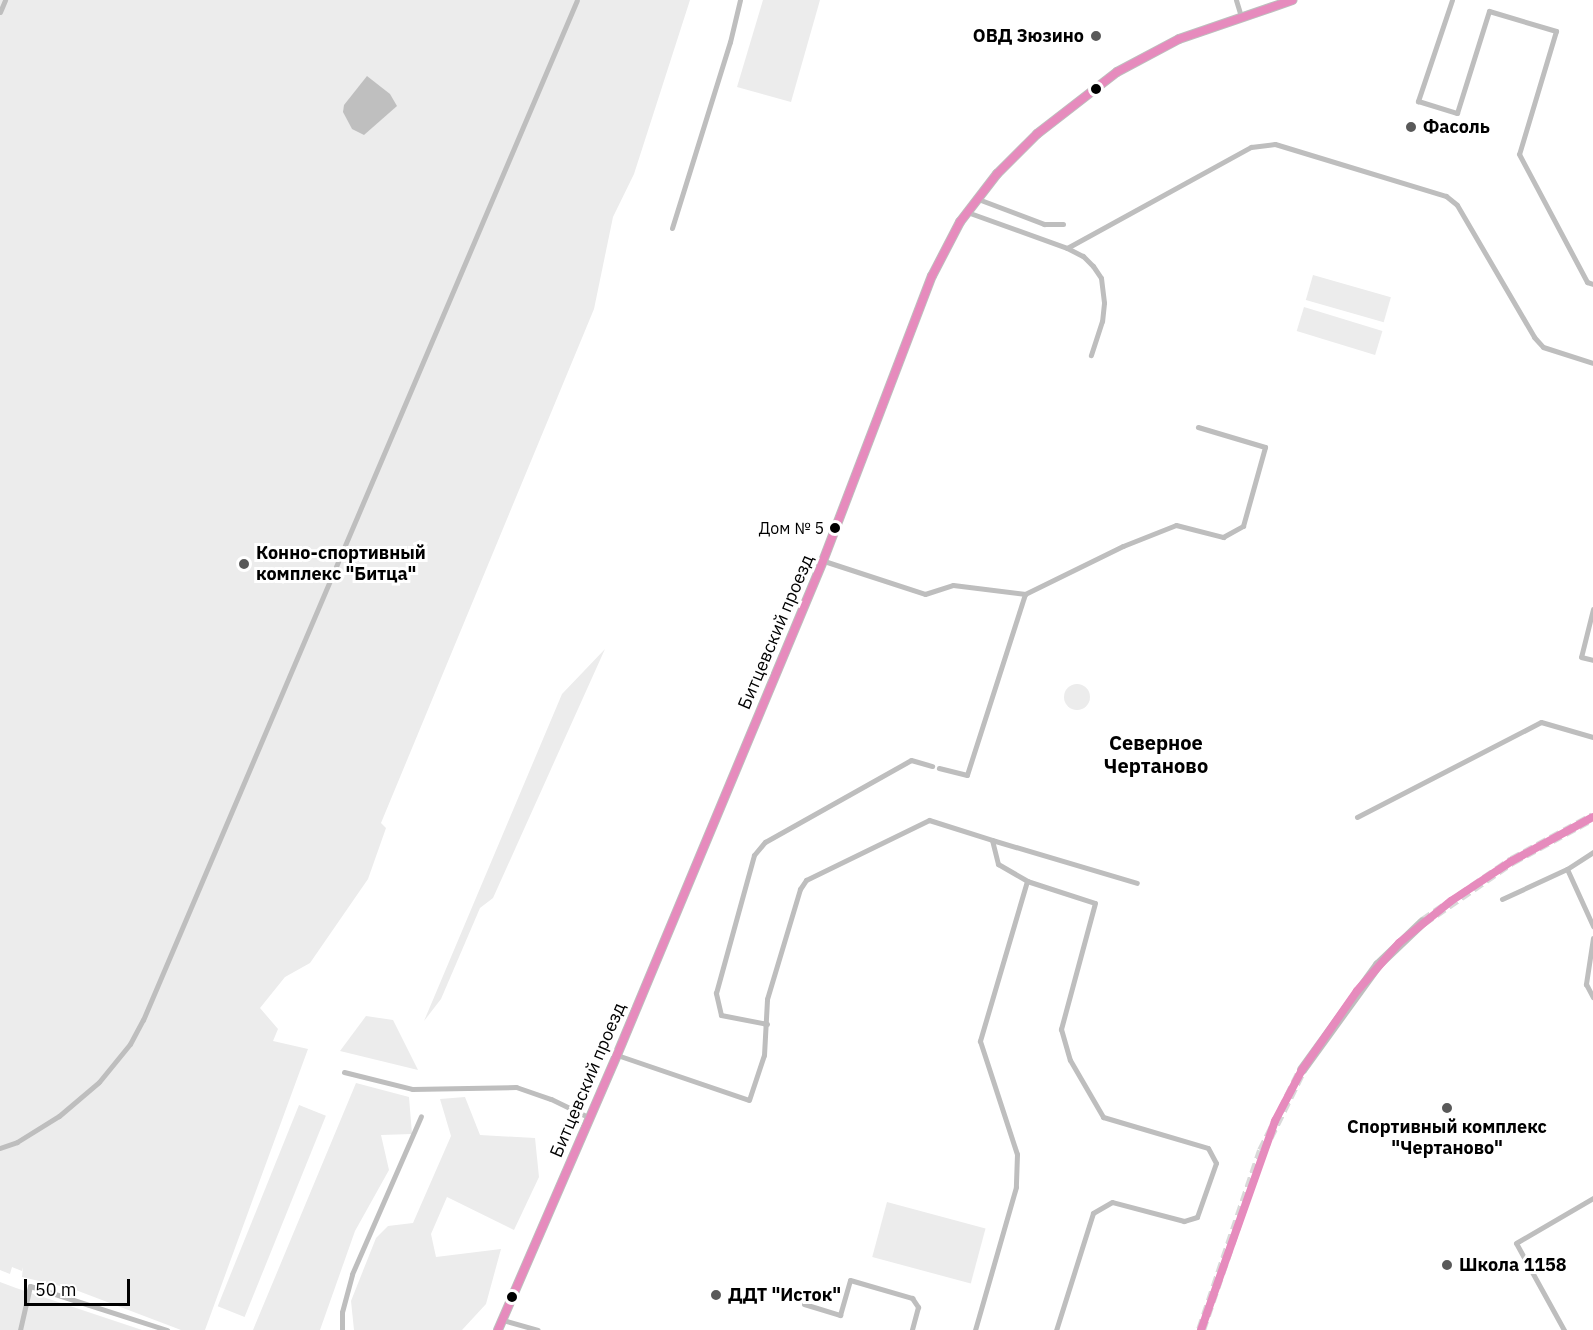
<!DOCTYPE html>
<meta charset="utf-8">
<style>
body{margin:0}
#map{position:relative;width:1593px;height:1330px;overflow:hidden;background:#fff;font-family:"IBM Plex Sans",sans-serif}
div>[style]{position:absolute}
.green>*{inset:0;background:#ececec;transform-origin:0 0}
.round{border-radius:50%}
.water>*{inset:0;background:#bfbfbf}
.street-tunnel>*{height:10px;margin-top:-5px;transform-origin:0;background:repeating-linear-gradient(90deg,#d9d9d9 0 10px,transparent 0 15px)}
.lane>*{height:5px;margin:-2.5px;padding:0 2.5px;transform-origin:2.5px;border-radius:2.5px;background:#bebebe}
.street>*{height:10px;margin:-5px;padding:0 5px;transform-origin:5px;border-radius:5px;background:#bebebe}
.bus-1>*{height:8px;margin:-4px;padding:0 4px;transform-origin:4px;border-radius:4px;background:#e68bbd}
.dots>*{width:16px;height:16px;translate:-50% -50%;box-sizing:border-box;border:3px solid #fff;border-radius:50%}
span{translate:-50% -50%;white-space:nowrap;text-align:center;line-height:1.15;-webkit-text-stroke:6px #fff;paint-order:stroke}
.bus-label{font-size:16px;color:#000}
.right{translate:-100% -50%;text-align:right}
.poi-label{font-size:18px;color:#000;font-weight:700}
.left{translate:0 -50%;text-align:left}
.street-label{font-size:18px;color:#000}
.neighbourhood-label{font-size:20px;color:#000;font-weight:700}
.scale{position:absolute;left:24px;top:1279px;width:106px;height:27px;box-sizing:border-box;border:3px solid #000;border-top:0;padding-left:8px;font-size:18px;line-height:21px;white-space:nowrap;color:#000;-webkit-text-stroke:4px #fff;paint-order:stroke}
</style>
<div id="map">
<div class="green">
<div style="clip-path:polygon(0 0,690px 0,634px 174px,613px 217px,594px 309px,381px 823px,386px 828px,368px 879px,310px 963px,285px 977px,260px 1008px,278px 1029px,273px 1041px,308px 1049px,205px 1330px,181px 1330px,73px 1289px,22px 1277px,23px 1267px,22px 1271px,12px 1267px,10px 1274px,0 1270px)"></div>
<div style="clip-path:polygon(763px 0,820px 0,791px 102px,737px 87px)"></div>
<div style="left:1313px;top:275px;width:81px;height:26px;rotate:16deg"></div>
<div style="left:1304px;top:307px;width:82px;height:25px;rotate:17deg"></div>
<div style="clip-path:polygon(605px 649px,493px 898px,480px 908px,441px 999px,424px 1021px,562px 694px)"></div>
<div class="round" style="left:1064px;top:684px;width:26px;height:26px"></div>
<div style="clip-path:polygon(366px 1016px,393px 1020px,418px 1070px,340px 1051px)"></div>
<div style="clip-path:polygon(356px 1083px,409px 1097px,412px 1134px,381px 1135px,389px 1170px,355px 1231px,320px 1330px,253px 1330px)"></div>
<div style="clip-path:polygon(465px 1097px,480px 1135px,535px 1138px,539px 1177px,514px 1230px,447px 1197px,431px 1234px,436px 1257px,501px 1249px,486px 1304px,462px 1330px,354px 1330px,351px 1301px,376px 1238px,388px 1226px,413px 1223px,451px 1136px,440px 1099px)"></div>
<div style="left:299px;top:1105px;width:29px;height:217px;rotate:22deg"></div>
<div style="left:887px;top:1202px;width:102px;height:57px;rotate:15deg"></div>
<div style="clip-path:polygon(0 1282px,16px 1288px,142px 1330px,0 1330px)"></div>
</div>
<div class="water">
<div style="clip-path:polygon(367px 76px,390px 94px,397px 106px,364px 135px,352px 129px,343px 112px,344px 105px)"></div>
</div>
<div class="street-tunnel">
<div style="left:1423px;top:922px;width:108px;rotate:-34.4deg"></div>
<div style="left:1512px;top:861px;width:92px;rotate:-28.5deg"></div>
<div style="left:1201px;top:1330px;width:189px;rotate:-71.2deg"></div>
<div style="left:1262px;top:1151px;width:90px;rotate:-63.7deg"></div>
</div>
<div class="lane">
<div style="left:1236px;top:0;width:17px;rotate:73deg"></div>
<div style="left:1452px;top:0;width:107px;rotate:108.6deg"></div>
<div style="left:1418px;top:101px;width:41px;rotate:17.1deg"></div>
<div style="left:1457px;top:113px;width:107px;rotate:-72.6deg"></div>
<div style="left:1489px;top:11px;width:70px;rotate:16.6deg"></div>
<div style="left:1556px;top:31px;width:128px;rotate:106.7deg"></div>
<div style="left:1519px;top:154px;width:145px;rotate:62deg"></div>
<div style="left:1587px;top:282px;width:6px;rotate:18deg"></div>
<div style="left:0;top:12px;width:13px;rotate:-67deg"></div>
<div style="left:978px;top:199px;width:71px;rotate:20.7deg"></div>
<div style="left:1044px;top:224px;width:19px"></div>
<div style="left:967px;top:212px;width:106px;rotate:19.8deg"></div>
<div style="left:1067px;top:248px;width:18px;rotate:27deg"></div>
<div style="left:1083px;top:256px;width:14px;rotate:45deg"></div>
<div style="left:1093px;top:266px;width:14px;rotate:56deg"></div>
<div style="left:1101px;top:278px;width:25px;rotate:83deg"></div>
<div style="left:1104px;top:303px;width:18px;rotate:96deg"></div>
<div style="left:1102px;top:321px;width:36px;rotate:108deg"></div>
<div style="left:672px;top:228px;width:195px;rotate:-72.7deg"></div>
<div style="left:730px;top:42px;width:43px;rotate:-76.6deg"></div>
<div style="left:1067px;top:248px;width:210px;rotate:-28.8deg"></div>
<div style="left:1251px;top:147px;width:24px;rotate:-7deg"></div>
<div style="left:1275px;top:144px;width:179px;rotate:16.9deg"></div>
<div style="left:1446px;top:196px;width:14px;rotate:39deg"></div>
<div style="left:1457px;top:205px;width:153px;rotate:59.7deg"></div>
<div style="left:1534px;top:337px;width:13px;rotate:48deg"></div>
<div style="left:1543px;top:347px;width:52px;rotate:17.7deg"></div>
<div style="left:824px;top:561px;width:106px;rotate:18.1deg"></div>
<div style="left:925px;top:594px;width:29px;rotate:-18deg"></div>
<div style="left:953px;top:585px;width:73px;rotate:7.1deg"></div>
<div style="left:1025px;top:594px;width:190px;rotate:107.8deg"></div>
<div style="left:967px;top:775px;width:29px;rotate:-166deg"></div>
<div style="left:1025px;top:594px;width:109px;rotate:-26.1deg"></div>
<div style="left:1123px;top:546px;width:57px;rotate:-21.6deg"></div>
<div style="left:1176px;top:525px;width:49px;rotate:14.3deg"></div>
<div style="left:1223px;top:537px;width:23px;rotate:-29deg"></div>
<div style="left:1243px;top:526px;width:82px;rotate:-74.4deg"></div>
<div style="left:1265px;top:447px;width:70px;rotate:-163.4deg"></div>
<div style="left:1593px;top:609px;width:49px;rotate:104deg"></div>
<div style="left:1581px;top:657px;width:12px;rotate:14deg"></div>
<div style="left:1357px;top:817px;width:207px;rotate:-27.3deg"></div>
<div style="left:1541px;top:722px;width:54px;rotate:16.1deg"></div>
<div style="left:992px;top:840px;width:151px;rotate:16.5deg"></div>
<div style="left:1567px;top:869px;width:63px;rotate:65.5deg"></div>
<div style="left:1027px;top:881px;width:71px;rotate:17.9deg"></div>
<div style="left:1095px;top:903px;width:131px;rotate:105.1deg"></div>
<div style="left:1061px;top:1029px;width:32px;rotate:74deg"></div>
<div style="left:1070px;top:1060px;width:66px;rotate:59.9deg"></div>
<div style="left:1103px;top:1117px;width:109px;rotate:16.4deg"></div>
<div style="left:1208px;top:1148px;width:17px;rotate:62deg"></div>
<div style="left:1216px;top:1163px;width:57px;rotate:109.4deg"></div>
<div style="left:1197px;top:1217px;width:14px;rotate:163deg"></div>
<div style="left:1184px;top:1221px;width:74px;rotate:-165.2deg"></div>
<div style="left:1112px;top:1202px;width:22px;rotate:150deg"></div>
<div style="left:1093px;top:1213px;width:123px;rotate:107.5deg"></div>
<div style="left:1502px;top:899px;width:72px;rotate:-24.8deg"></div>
<div style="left:1567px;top:869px;width:31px;rotate:-33deg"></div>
<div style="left:1593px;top:938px;width:47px;rotate:98.7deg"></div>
<div style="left:1586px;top:984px;width:15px;rotate:62deg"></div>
<div style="left:767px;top:1024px;width:47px;rotate:-168.9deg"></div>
<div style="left:721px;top:1015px;width:23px;rotate:-103deg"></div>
<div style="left:716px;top:993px;width:143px;rotate:-74.6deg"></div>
<div style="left:754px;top:855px;width:17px;rotate:-50deg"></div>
<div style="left:765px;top:842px;width:167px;rotate:-29.3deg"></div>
<div style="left:911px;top:760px;width:22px;rotate:16deg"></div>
<div style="left:617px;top:1055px;width:139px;rotate:18.8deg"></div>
<div style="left:749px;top:1100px;width:47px;rotate:-71.6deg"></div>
<div style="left:764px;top:1055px;width:56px;rotate:-86.9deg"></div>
<div style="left:767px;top:999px;width:115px;rotate:-73.3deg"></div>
<div style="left:800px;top:889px;width:11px;rotate:-56deg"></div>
<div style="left:806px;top:880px;width:137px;rotate:-26deg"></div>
<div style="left:929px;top:820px;width:66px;rotate:17.6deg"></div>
<div style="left:992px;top:840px;width:25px;rotate:76deg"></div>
<div style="left:998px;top:864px;width:34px;rotate:30deg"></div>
<div style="left:1027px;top:881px;width:167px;rotate:106.4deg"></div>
<div style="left:980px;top:1041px;width:119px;rotate:71.9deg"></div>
<div style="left:1017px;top:1154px;width:33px;rotate:92deg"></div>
<div style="left:1016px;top:1187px;width:149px;rotate:106deg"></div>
<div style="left:344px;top:1072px;width:70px;rotate:14deg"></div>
<div style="left:412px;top:1089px;width:104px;rotate:-1.1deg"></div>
<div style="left:516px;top:1087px;width:37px;rotate:19deg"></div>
<div style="left:551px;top:1099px;width:43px;rotate:26deg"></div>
<div style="left:0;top:1148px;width:18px;rotate:-19deg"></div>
<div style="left:17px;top:1142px;width:49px;rotate:-31.8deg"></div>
<div style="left:59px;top:1116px;width:52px;rotate:-40.4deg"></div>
<div style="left:99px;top:1082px;width:49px;rotate:-50.8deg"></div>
<div style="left:130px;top:1044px;width:27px;rotate:-62deg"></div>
<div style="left:143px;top:1020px;width:1108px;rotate:-66.95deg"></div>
<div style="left:804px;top:1304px;width:38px;rotate:17deg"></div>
<div style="left:840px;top:1315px;width:36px;rotate:-74deg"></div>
<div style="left:850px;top:1280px;width:65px;rotate:16.2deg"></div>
<div style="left:912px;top:1298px;width:11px;rotate:56deg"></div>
<div style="left:918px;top:1307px;width:24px;rotate:105deg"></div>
<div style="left:503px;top:1320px;width:36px;rotate:16deg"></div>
<div style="left:20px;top:1330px;width:45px;rotate:-77.2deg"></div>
<div style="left:30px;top:1286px;width:144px;rotate:17.8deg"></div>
<div style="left:342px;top:1330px;width:18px;rotate:-90deg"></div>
<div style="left:342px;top:1312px;width:39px;rotate:-75deg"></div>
<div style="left:352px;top:1274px;width:172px;rotate:-66.4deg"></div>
<div style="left:1564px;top:1330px;width:99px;rotate:-118.9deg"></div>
<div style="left:1516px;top:1243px;width:89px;rotate:-30.3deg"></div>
</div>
<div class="street">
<div style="left:1302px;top:1070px;width:130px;rotate:-54.1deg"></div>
<div style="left:1378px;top:965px;width:62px;rotate:-43.7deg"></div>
<div style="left:498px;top:1330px;width:300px;rotate:-66.6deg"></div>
<div style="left:617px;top:1055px;width:535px;rotate:-67.36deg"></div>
<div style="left:823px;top:561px;width:305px;rotate:-69.1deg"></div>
<div style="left:932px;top:276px;width:61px;rotate:-62.6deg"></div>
<div style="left:960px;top:222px;width:61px;rotate:-52.4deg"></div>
<div style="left:997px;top:174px;width:57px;rotate:-45deg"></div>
<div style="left:1037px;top:134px;width:101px;rotate:-37.8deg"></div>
<div style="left:1117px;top:72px;width:70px;rotate:-28deg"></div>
<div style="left:1179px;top:39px;width:120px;rotate:-18.9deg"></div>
</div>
<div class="bus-1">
<div style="left:498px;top:1330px;width:300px;rotate:-66.6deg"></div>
<div style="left:617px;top:1055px;width:535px;rotate:-67.36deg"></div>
<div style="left:823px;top:561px;width:305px;rotate:-69.1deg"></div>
<div style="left:932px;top:276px;width:61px;rotate:-62.6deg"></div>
<div style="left:960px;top:222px;width:61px;rotate:-52.4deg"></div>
<div style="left:997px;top:174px;width:57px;rotate:-45deg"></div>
<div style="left:1037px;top:134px;width:101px;rotate:-37.8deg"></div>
<div style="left:1117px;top:72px;width:70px;rotate:-28deg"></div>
<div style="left:1179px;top:39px;width:120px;rotate:-18.9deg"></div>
<div style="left:1201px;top:1330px;width:222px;rotate:-70.5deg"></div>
<div style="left:1275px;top:1121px;width:58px;rotate:-62.1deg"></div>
<div style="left:1302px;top:1070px;width:96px;rotate:-55.2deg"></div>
<div style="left:1357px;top:991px;width:64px;rotate:-48.8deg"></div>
<div style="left:1399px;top:943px;width:67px;rotate:-38.9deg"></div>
<div style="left:1451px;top:901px;width:73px;rotate:-33.3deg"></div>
<div style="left:1512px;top:861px;width:92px;rotate:-28.5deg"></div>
</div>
<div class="dots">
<div style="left:1096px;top:36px;background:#595959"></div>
<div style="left:1096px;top:89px;background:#000"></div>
<div style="left:1411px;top:127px;background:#595959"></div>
<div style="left:835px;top:528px;background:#000"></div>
<div style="left:244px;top:564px;background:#595959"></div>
<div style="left:1447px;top:1108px;background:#595959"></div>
<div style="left:1447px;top:1265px;background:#595959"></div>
<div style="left:716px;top:1295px;background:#595959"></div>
<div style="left:512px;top:1297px;background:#000"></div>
</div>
<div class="bus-label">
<span class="right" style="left:824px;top:528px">Дом № 5</span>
</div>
<div class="poi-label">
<span class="right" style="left:1084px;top:36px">ОВД Зюзино</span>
<span class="left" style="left:1423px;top:127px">Фасоль</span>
<span class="left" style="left:256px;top:564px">Конно-спортивный<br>комплекс "Битца"</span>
<span style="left:1447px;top:1138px">Спортивный комплекс<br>"Чертаново"</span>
<span class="left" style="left:1459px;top:1265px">Школа 1158</span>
<span class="left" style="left:728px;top:1295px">ДДТ "Исток"</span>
</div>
<div class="street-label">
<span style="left:776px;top:632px;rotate:-67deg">Битцевский проезд</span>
<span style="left:588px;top:1080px;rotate:-67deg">Битцевский проезд</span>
</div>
<div class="neighbourhood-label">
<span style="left:1156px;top:754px">Северное<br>Чертаново</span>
</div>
<div class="scale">50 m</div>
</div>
